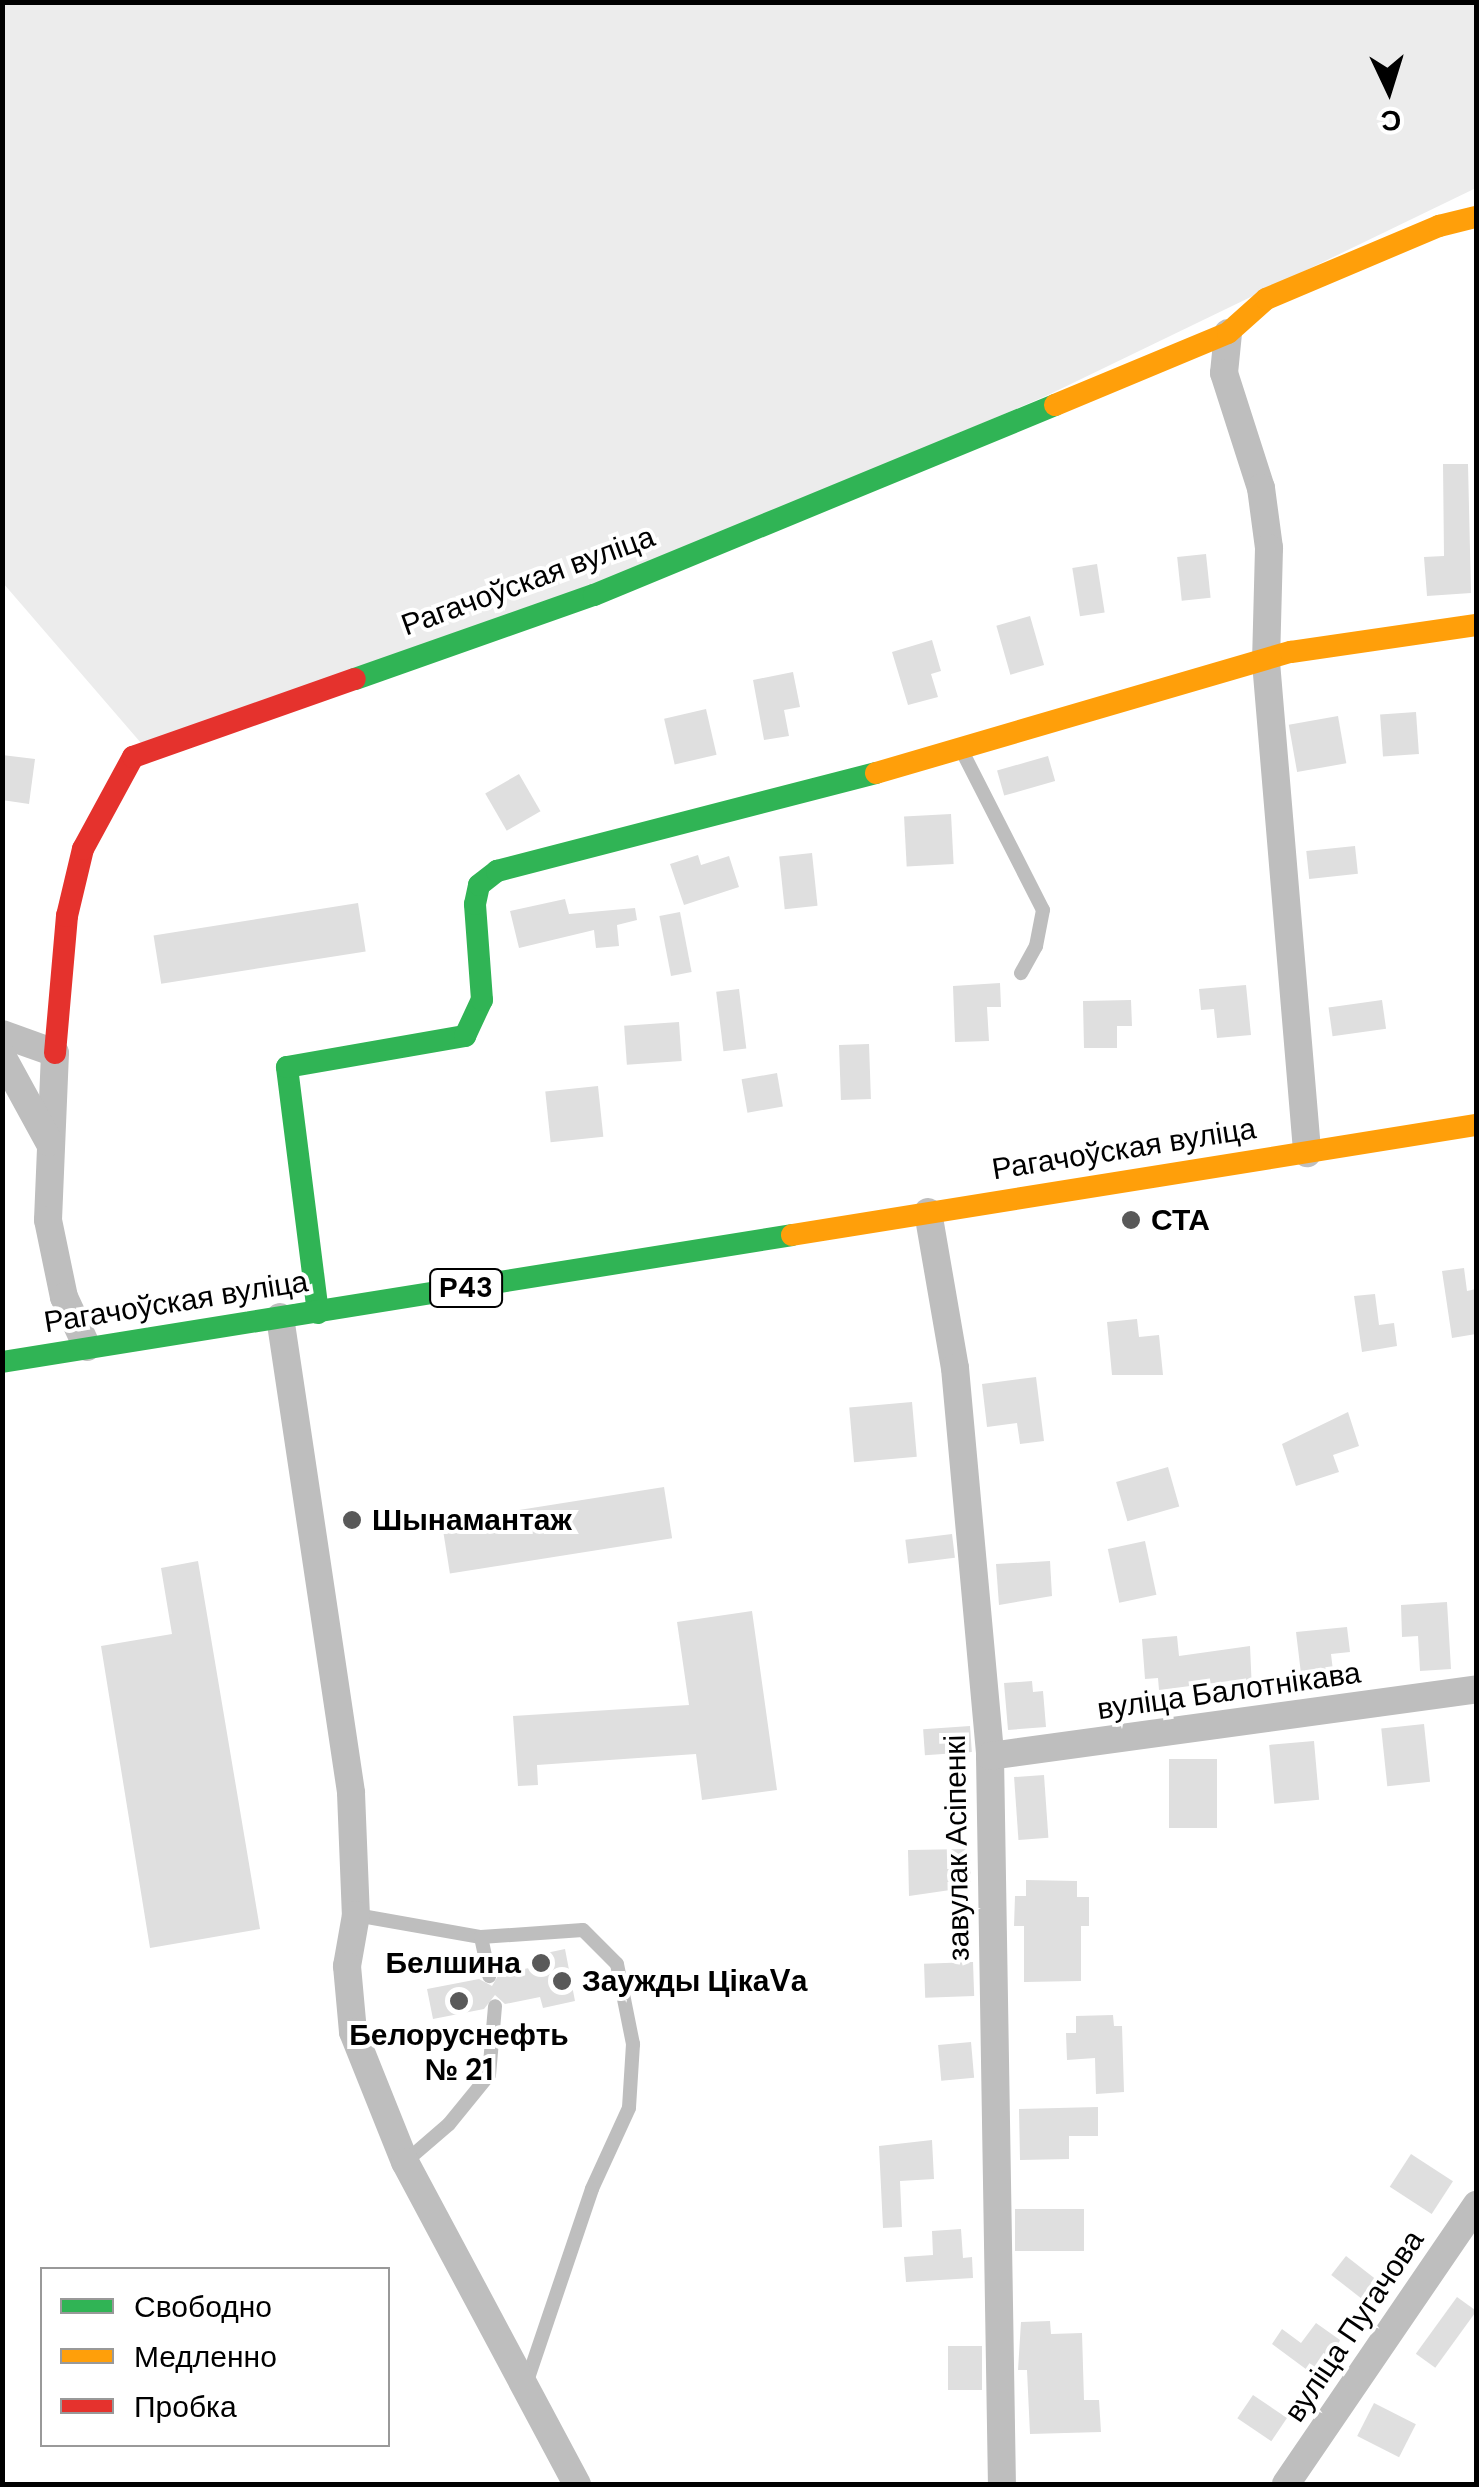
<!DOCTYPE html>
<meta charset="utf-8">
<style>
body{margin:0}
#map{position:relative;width:1479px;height:2487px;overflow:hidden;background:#fff;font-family:"DM Sans",sans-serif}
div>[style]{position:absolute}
.green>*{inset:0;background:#ececec}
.building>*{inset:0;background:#dfdfdf;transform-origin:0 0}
.lane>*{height:14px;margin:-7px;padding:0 7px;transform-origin:7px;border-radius:7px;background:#bebebe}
.street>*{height:28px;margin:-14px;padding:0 14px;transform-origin:14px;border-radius:14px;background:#bebebe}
.fast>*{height:22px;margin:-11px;padding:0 11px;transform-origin:11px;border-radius:11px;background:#30b455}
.slow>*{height:22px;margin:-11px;padding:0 11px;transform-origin:11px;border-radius:11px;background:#ff9f0a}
.jam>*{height:22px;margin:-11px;padding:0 11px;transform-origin:11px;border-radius:11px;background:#e5322d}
.dots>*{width:28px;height:28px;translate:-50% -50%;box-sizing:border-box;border:5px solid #fff;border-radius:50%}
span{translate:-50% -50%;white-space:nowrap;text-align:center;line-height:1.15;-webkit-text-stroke:8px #fff;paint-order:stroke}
.shield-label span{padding:2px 8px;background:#fff;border:2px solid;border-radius:8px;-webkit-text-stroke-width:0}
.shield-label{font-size:28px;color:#000;font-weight:700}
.street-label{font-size:30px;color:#000}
.poi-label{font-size:30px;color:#000;font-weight:700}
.left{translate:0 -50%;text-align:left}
.right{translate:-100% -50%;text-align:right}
.frame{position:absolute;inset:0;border:5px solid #000;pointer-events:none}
.legend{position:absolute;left:40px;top:2267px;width:350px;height:180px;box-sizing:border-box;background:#fff;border:2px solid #999;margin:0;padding:12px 18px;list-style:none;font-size:30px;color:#000}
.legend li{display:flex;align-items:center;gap:20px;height:50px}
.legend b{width:50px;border:2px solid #999}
.north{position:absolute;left:1339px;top:40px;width:100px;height:100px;-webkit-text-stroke:8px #fff;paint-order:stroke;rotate:176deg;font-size:28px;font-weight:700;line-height:40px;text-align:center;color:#000}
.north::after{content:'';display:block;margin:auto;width:35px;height:45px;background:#000;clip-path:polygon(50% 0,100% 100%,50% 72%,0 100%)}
</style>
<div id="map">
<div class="green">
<div style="clip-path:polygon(2px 3px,1476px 3px,1476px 188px,1046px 396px,589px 591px,141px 743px,3px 583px)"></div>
</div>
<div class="building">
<div style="clip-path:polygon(1443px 464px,1468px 464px,1471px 593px,1427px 596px,1424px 557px,1444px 556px)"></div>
<div style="left:1206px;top:554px;width:44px;height:29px;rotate:84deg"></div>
<div style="left:1097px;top:564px;width:49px;height:25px;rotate:81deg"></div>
<div style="left:1030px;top:616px;width:51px;height:35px;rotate:74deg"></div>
<div style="clip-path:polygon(932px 640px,941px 671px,931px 674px,938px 697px,908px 705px,892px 652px)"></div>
<div style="clip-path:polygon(793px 672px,800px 707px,784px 710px,789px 736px,764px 740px,753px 680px)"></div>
<div style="left:706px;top:709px;width:47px;height:43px;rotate:77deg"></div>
<div style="left:1416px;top:712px;width:42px;height:36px;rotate:86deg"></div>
<div style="left:1338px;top:716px;width:48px;height:50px;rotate:80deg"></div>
<div style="clip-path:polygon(2px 755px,35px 759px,29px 804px,2px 800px)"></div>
<div style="left:1048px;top:756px;width:26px;height:53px;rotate:74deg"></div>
<div style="left:519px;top:774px;width:43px;height:39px;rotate:60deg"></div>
<div style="left:951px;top:814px;width:50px;height:47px;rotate:87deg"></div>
<div style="left:1355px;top:846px;width:28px;height:49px;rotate:84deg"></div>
<div style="left:812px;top:853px;width:53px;height:33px;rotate:84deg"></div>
<div style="clip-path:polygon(698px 855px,701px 865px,729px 856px,739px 887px,684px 905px,670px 864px)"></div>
<div style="clip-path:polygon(565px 899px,569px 914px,635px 908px,637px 920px,617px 925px,619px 946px,596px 948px,594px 930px,519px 948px,510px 911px)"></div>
<div style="left:358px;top:903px;width:49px;height:207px;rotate:81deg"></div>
<div style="left:680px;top:912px;width:61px;height:21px;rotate:79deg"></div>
<div style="clip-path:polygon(1000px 983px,1001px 1007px,987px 1007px,989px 1041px,955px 1042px,953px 986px)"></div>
<div style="clip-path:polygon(1246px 985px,1251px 1035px,1217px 1038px,1214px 1009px,1201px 1010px,1199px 989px)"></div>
<div style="left:739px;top:989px;width:60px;height:23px;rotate:83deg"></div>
<div style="clip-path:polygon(1131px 1000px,1132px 1026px,1117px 1026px,1117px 1048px,1084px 1048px,1083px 1001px)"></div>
<div style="left:1382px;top:1000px;width:29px;height:54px;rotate:82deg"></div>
<div style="left:679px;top:1022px;width:39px;height:55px;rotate:86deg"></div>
<div style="left:869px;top:1044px;width:55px;height:30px;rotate:88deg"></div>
<div style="left:777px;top:1073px;width:34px;height:36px;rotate:80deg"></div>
<div style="left:598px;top:1086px;width:51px;height:53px;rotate:84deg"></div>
<div style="clip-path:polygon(1464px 1268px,1467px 1291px,1476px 1289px,1476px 1334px,1452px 1338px,1442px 1271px)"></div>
<div style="clip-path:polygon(1375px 1294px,1379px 1325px,1394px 1323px,1397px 1346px,1362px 1352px,1354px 1296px)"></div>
<div style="clip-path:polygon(1137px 1319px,1139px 1337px,1159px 1335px,1163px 1375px,1112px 1375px,1107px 1322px)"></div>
<div style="clip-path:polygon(1036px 1377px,1044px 1441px,1020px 1444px,1017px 1423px,987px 1427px,982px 1384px)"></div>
<div style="left:912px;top:1402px;width:55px;height:63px;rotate:85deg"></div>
<div style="clip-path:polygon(1348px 1412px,1359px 1446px,1333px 1455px,1339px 1472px,1296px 1486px,1282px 1444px)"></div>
<div style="left:1168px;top:1467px;width:41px;height:54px;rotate:74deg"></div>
<div style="left:664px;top:1487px;width:52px;height:225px;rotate:81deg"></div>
<div style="left:952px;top:1534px;width:24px;height:47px;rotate:83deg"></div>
<div style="left:1145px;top:1541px;width:55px;height:38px;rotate:78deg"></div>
<div style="clip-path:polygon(198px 1561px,260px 1929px,150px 1948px,101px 1646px,172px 1634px,161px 1568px)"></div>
<div style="clip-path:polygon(1050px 1561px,1052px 1596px,999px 1605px,996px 1564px)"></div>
<div style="clip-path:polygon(1447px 1602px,1451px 1669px,1420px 1671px,1418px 1636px,1402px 1637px,1401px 1605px)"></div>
<div style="clip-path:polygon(752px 1611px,777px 1790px,702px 1800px,696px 1754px,537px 1765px,538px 1785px,518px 1786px,513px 1716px,689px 1705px,677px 1622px)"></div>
<div style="clip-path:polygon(1347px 1627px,1350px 1652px,1331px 1654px,1334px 1679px,1302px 1682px,1296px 1632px)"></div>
<div style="clip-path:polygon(1177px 1636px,1179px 1656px,1250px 1646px,1252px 1691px,1229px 1692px,1229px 1681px,1159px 1690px,1158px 1678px,1145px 1679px,1142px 1639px)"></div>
<div style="clip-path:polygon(1032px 1681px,1033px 1692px,1043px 1691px,1046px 1727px,1008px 1730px,1004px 1683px)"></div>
<div style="left:1424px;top:1724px;width:58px;height:43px;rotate:84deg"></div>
<div style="left:970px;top:1726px;width:26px;height:47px;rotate:86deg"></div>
<div style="left:1314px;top:1741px;width:59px;height:45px;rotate:85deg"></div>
<div style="left:1169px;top:1759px;width:48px;height:69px"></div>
<div style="left:1044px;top:1775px;width:63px;height:30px;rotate:86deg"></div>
<div style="clip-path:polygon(970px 1849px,971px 1887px,909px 1896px,908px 1850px)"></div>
<div style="clip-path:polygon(1026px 1880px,1077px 1881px,1077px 1897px,1089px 1897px,1089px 1926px,1081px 1926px,1081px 1981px,1024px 1982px,1024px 1926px,1014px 1926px,1015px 1896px,1026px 1896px)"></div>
<div style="clip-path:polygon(565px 1949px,575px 2001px,543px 2008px,540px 1997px,505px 2004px,495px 1995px,484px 2009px,433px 2019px,427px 1989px,479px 1979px,492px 1986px,499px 1974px,534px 1967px,532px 1956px)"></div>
<div style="left:973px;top:1962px;width:34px;height:49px;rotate:88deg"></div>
<div style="clip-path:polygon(1113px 2015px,1114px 2026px,1122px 2026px,1124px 2092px,1096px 2094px,1095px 2058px,1067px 2060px,1066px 2033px,1076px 2033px,1076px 2016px)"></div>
<div style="left:971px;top:2042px;width:36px;height:33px;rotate:85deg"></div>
<div style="clip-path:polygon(1098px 2107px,1098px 2136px,1069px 2136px,1069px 2159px,1020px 2160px,1019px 2109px)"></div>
<div style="clip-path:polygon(932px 2140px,934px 2179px,900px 2181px,902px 2227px,883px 2228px,879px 2146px)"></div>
<div style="left:1411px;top:2154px;width:50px;height:39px;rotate:33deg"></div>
<div style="left:1015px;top:2209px;width:69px;height:42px"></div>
<div style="clip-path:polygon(961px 2229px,963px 2258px,972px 2257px,973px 2278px,906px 2282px,904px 2257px,933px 2255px,932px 2231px)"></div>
<div style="left:1346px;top:2256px;width:46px;height:24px;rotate:38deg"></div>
<div style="left:1457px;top:2297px;width:24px;height:70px;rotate:36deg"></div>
<div style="clip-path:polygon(1050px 2321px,1051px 2334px,1082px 2333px,1084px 2400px,1099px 2400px,1101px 2432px,1030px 2434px,1027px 2370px,1018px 2370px,1021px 2322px)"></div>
<div style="clip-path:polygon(1316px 2323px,1340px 2340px,1322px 2381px,1272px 2344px,1282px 2329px,1301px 2343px)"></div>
<div style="left:948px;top:2346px;width:34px;height:44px"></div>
<div style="left:1253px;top:2395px;width:41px;height:28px;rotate:34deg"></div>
<div style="left:1374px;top:2403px;width:47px;height:37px;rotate:27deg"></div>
</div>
<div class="lane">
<div style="left:963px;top:753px;width:176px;rotate:63deg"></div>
<div style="left:1043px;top:910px;width:37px;rotate:101deg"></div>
<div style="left:1036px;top:946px;width:31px;rotate:119deg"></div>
<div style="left:356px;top:1915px;width:127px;rotate:10deg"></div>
<div style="left:481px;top:1937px;width:40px;rotate:78deg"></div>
<div style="left:481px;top:1937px;width:102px;rotate:-3.9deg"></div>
<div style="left:583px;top:1930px;width:48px;rotate:45deg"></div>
<div style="left:617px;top:1964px;width:82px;rotate:78.7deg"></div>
<div style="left:633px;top:2044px;width:64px;rotate:93.6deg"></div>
<div style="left:629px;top:2108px;width:89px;rotate:114.6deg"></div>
<div style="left:592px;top:2189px;width:209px;rotate:108.7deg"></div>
<div style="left:405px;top:2162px;width:58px;rotate:-40.8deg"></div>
<div style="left:449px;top:2124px;width:63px;rotate:-50.8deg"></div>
<div style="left:489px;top:2075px;width:69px;rotate:-85deg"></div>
</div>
<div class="street">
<div style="left:1228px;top:333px;width:40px;rotate:95.7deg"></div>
<div style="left:1224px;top:373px;width:121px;rotate:72.2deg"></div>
<div style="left:1261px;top:488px;width:61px;rotate:82.4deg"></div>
<div style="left:1269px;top:548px;width:114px;rotate:91.5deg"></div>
<div style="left:1266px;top:662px;width:493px;rotate:85.2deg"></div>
<div style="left:2px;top:1034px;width:56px;rotate:19.7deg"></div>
<div style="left:55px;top:1053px;width:167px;rotate:92.4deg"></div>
<div style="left:48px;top:1220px;width:79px;rotate:78.3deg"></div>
<div style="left:64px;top:1297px;width:55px;rotate:65.3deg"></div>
<div style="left:2px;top:1056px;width:98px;rotate:61.3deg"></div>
<div style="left:928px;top:1212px;width:158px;rotate:80.2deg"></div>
<div style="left:955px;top:1368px;width:390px;rotate:84.8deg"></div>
<div style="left:990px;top:1756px;width:728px;rotate:89.06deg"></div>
<div style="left:280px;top:1317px;width:481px;rotate:81.5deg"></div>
<div style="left:351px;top:1793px;width:122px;rotate:87.7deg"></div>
<div style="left:356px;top:1915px;width:52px;rotate:100deg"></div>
<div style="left:347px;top:1966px;width:66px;rotate:84.8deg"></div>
<div style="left:353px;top:2032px;width:140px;rotate:68.2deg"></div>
<div style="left:405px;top:2162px;width:365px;rotate:61.9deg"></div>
<div style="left:990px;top:1756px;width:491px;rotate:-7.8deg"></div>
<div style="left:1286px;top:2484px;width:338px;rotate:-55.7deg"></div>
</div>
<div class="fast">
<div style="left:355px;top:679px;width:253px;rotate:-19.4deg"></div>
<div style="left:594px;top:595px;width:499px;rotate:-22.4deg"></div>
<div style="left:318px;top:1313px;width:248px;rotate:-97.2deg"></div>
<div style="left:287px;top:1067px;width:181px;rotate:-9.9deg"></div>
<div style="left:465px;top:1036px;width:40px;rotate:-65deg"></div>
<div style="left:482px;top:1000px;width:96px;rotate:-94.2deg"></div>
<div style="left:475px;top:904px;width:19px;rotate:-78deg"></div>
<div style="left:479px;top:885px;width:23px;rotate:-38deg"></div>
<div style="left:497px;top:871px;width:391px;rotate:-14.5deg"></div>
<div style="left:2px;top:1362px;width:800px;rotate:-9.13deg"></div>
</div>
<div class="slow">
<div style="left:1055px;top:405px;width:187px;rotate:-22.6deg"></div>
<div style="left:1228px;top:333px;width:51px;rotate:-41.8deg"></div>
<div style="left:1266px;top:299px;width:188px;rotate:-22.9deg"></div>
<div style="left:1439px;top:226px;width:38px;rotate:-14deg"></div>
<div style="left:876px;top:773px;width:432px;rotate:-16.3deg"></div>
<div style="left:1291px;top:652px;width:187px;rotate:-8.3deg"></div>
<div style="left:792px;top:1235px;width:693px;rotate:-9.14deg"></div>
</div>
<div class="jam">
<div style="left:55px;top:1053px;width:138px;rotate:-85deg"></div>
<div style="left:67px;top:916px;width:69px;rotate:-76.6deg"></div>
<div style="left:83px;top:849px;width:105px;rotate:-61.5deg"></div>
<div style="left:133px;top:757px;width:235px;rotate:-19.4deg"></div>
</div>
<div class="dots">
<div style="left:1131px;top:1220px;background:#595959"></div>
<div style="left:352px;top:1520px;background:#595959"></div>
<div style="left:541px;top:1963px;background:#595959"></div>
<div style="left:562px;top:1981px;background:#595959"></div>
<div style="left:459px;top:2001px;background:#595959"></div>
</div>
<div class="shield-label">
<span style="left:466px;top:1288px">Р43</span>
</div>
<div class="street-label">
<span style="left:528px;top:581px;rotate:-20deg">Рагачоўская вуліца</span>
<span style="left:1124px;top:1149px;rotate:-9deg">Рагачоўская вуліца</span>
<span style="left:176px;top:1302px;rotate:-9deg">Рагачоўская вуліца</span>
<span style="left:1229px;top:1691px;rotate:-8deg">вуліца Балотнікава</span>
<span style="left:957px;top:1848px;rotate:-91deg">завулак Асіпенкі</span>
<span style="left:1354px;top:2326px;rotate:-56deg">вуліца Пугачова</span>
</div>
<div class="poi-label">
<span class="left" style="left:1151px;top:1220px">СТА</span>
<span class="left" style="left:372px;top:1520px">Шынамантаж</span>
<span class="right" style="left:521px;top:1963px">Белшина</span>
<span class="left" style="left:582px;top:1981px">Заужды ЦікаVа</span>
<span style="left:459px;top:2052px">Белоруснефть<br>№ 21</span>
</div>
<div class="frame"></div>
<ul class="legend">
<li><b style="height:12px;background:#30b455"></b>Свободно</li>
<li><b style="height:12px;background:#ff9f0a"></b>Медленно</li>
<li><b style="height:12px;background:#e5322d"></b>Пробка</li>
</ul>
<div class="north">С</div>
</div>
